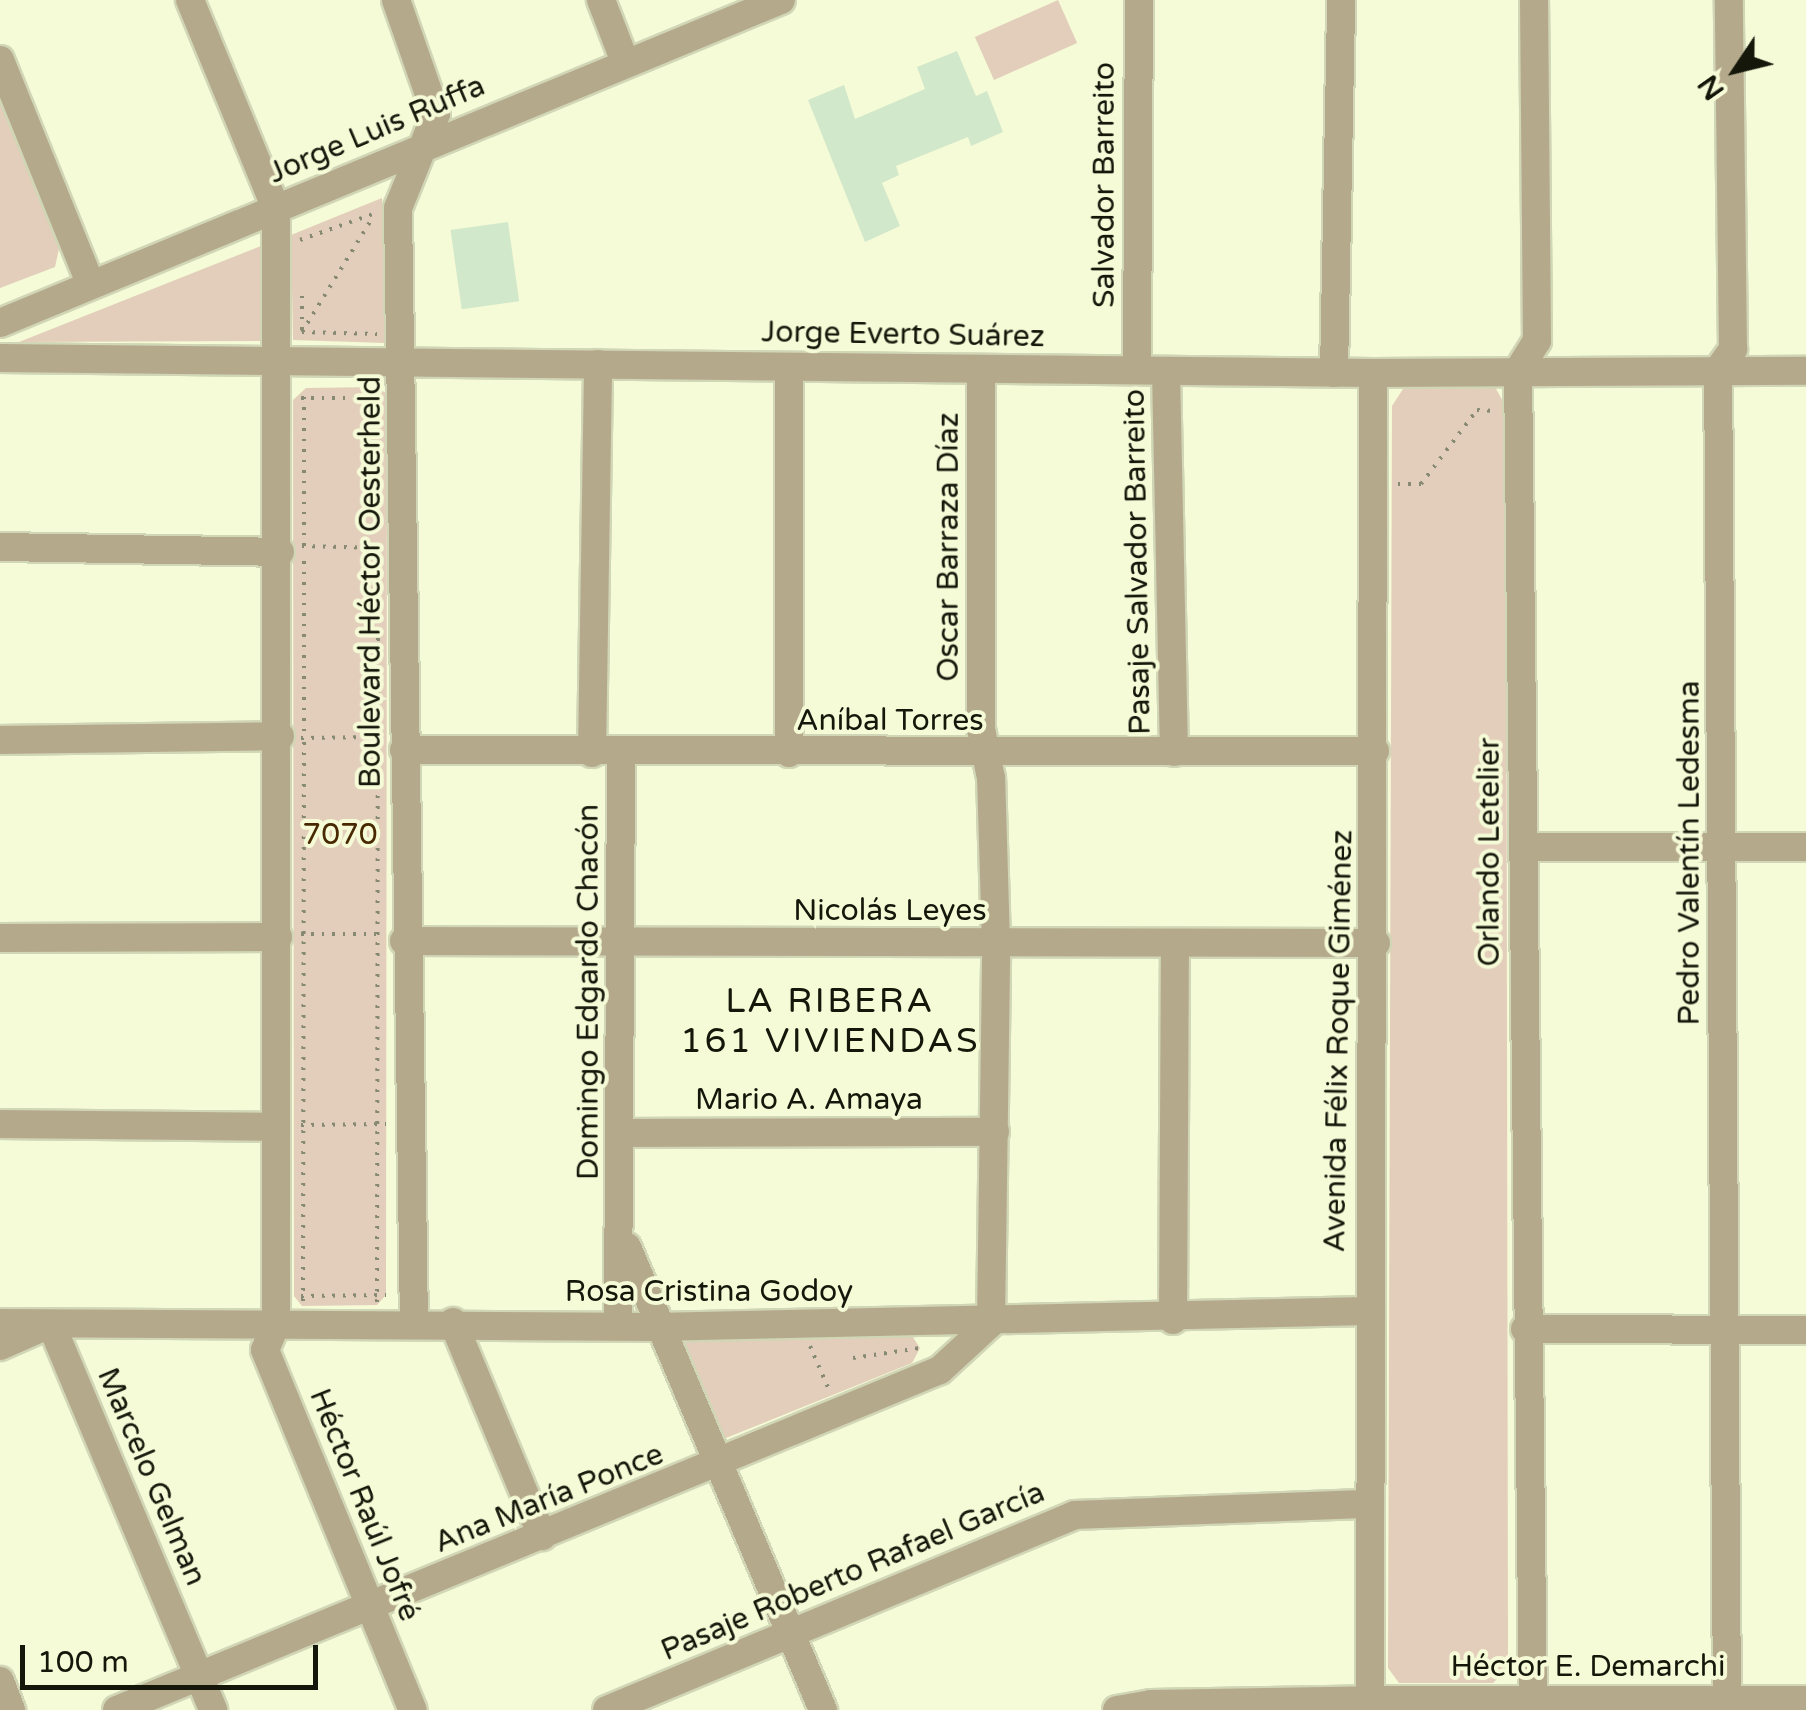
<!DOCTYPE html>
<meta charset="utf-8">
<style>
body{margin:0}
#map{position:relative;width:1806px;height:1710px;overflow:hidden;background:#f5fad7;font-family:"Varela Round",sans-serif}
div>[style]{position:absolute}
.green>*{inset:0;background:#e2ceba;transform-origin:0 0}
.building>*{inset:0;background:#d2e8cb;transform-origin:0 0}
.path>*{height:4px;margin-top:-2px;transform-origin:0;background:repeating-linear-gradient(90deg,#868a72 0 2.5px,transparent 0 10.5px)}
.roads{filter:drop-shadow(2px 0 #d1d6b6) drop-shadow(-2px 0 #d1d6b6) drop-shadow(0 2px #d1d6b6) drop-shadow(0 -2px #d1d6b6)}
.minor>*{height:28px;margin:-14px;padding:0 14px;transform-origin:14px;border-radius:14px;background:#b4a98a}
span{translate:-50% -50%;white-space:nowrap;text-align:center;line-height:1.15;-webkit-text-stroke:8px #f5fad7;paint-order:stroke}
.street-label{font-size:30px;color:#15170a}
.park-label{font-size:30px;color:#472800}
.quarter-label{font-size:35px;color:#15170a;letter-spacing:2.5px}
.north{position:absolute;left:1686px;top:20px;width:100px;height:100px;-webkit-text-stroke:8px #f5fad7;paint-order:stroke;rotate:235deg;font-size:28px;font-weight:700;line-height:40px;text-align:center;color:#15170a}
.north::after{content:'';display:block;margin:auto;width:35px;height:45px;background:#15170a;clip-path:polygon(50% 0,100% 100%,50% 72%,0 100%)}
.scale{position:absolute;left:20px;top:1645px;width:298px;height:45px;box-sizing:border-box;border:5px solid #15170a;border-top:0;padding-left:12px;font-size:30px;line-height:35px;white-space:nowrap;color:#15170a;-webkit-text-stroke:8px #f5fad7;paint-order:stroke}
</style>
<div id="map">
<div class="green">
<div style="left:1058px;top:0;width:47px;height:91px;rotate:66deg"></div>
<div style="clip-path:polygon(0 98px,60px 244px,55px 267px,0 288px)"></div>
<div style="clip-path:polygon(382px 198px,385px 343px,293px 340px,291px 235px)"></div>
<div style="clip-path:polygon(266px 244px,265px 341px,19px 342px)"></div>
<div style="clip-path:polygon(377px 387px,387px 394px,386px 1295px,377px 1305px,302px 1306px,294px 1296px,293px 400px,306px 388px)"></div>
<div style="clip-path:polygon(1495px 387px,1506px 407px,1508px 1669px,1493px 1683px,1399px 1683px,1388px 1668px,1392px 406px,1403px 389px)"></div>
<div style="clip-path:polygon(693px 1335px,912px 1336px,920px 1348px,912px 1363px,726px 1438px,716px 1434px,681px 1348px)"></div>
</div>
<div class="building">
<div style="clip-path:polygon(957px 51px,976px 96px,987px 91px,1003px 132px,971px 146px,968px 137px,896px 166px,899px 175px,882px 183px,900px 226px,865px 242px,808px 100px,844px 85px,855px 119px,925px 89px,917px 67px)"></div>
<div style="left:508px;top:222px;width:80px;height:58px;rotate:82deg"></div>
</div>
<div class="path">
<div style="left:300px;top:240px;width:77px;rotate:-19.6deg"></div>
<div style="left:302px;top:296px;width:36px;rotate:90deg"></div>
<div style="left:302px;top:332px;width:135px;rotate:-58.3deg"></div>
<div style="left:302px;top:332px;width:75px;rotate:1.5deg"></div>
<div style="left:301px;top:398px;width:76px"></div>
<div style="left:1398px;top:484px;width:23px"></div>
<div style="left:1421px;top:484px;width:93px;rotate:-52.9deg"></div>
<div style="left:1477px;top:410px;width:19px;rotate:3deg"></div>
<div style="left:302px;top:546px;width:80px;rotate:1.4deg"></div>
<div style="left:304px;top:546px;width:156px;rotate:-90deg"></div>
<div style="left:304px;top:561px;width:170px;rotate:90deg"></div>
<div style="left:301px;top:738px;width:76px;rotate:-0.8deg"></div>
<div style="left:301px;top:934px;width:75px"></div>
<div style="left:301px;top:1125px;width:85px;rotate:-0.7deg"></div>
<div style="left:301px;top:1296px;width:85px;rotate:-0.7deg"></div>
<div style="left:303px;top:1301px;width:560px;rotate:-89.9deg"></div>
<div style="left:377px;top:1302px;width:680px;rotate:-89.92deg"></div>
<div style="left:810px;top:1346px;width:50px;rotate:66.5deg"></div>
<div style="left:853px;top:1358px;width:68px;rotate:-8.5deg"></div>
</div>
<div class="roads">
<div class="minor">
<div style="left:190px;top:0;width:226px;rotate:67.6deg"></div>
<div style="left:276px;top:209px;width:1115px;rotate:90deg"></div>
<div style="left:276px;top:1324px;width:28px;rotate:113deg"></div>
<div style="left:265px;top:1350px;width:389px;rotate:67.7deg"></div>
<div style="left:396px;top:0;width:121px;rotate:70.7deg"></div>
<div style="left:436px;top:114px;width:101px;rotate:112deg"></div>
<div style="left:398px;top:208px;width:1113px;rotate:89.18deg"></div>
<div style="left:601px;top:0;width:66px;rotate:68.8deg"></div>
<div style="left:0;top:60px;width:240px;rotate:68deg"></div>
<div style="left:0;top:323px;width:845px;rotate:-22.47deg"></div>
<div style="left:0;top:358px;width:1373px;rotate:0.63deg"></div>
<div style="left:1373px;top:373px;width:433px;rotate:-0.3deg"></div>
<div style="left:1137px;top:370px;width:370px;rotate:-89.7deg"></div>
<div style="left:1166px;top:371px;width:381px;rotate:88.8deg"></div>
<div style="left:1334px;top:373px;width:373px;rotate:-88.9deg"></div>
<div style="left:0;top:547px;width:280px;rotate:1deg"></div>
<div style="left:0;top:740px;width:280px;rotate:-0.8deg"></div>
<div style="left:404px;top:750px;width:971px;rotate:0.06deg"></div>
<div style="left:592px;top:753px;width:389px;rotate:-89.1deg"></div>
<div style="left:789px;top:753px;width:386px;rotate:-90deg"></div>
<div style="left:1523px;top:847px;width:283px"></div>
<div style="left:0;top:938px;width:278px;rotate:-0.2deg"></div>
<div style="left:404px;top:941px;width:972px;rotate:0.12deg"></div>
<div style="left:0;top:1124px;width:276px;rotate:0.6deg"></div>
<div style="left:624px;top:1133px;width:371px;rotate:-0.2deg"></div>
<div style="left:627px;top:1247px;width:503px;rotate:67.06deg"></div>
<div style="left:1173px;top:1320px;width:376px;rotate:-89.7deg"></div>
<div style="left:453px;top:1322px;width:232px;rotate:67.4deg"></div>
<div style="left:0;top:1323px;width:656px;rotate:0.35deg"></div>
<div style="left:656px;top:1327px;width:711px;rotate:-1.29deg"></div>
<div style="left:51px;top:1324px;width:419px;rotate:67.2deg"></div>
<div style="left:618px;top:1326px;width:573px;rotate:-89.7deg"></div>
<div style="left:1525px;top:1329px;width:281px;rotate:0.2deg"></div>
<div style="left:0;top:1346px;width:45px;rotate:-23.7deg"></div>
<div style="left:0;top:1681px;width:31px;rotate:69deg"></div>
<div style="left:117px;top:1710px;width:890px;rotate:-22.45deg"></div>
<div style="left:940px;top:1370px;width:69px;rotate:-42.7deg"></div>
<div style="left:991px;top:1323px;width:380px;rotate:-89.2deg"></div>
<div style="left:996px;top:943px;width:165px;rotate:-91.7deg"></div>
<div style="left:991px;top:778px;width:50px;rotate:-101.5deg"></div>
<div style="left:981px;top:729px;width:360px;rotate:-90deg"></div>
<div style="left:607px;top:1710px;width:507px;rotate:-22.62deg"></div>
<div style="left:1075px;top:1515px;width:293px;rotate:-2.2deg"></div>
<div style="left:1117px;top:1710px;width:35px;rotate:-10deg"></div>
<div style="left:1151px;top:1704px;width:219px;rotate:-1deg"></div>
<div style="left:1370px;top:1700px;width:436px"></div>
<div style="left:1370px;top:1710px;width:1337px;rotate:-89.87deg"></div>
<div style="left:1533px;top:1710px;width:1339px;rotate:-90.64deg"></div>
<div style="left:1518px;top:371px;width:36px;rotate:-58deg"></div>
<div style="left:1537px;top:341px;width:341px;rotate:-90.5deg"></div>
<div style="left:1727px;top:1710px;width:1340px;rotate:-90.38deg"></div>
<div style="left:1718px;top:370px;width:26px;rotate:-54deg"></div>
<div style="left:1733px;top:349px;width:349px;rotate:-90.7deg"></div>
</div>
</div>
<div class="street-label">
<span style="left:377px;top:130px;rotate:-23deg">Jorge Luis Ruffa</span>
<span style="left:1105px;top:185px;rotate:-90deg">Salvador Barreito</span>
<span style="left:903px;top:335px;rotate:1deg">Jorge Everto Suárez</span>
<span style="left:949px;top:547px;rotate:-90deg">Oscar Barraza Díaz</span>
<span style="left:1138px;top:562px;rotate:-91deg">Pasaje Salvador Barreito</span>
<span style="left:371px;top:582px;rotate:-90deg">Boulevard Héctor Oesterheld</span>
<span style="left:890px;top:721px">Aníbal Torres</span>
<span style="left:1490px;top:852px;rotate:-90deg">Orlando Letelier</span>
<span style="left:1690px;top:853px;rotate:-90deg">Pedro Valentín Ledesma</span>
<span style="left:890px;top:911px">Nicolás Leyes</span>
<span style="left:589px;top:992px;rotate:-90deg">Domingo Edgardo Chacón</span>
<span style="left:1339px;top:1041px;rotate:-89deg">Avenida Félix Roque Giménez</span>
<span style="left:809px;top:1100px">Mario A. Amaya</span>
<span style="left:709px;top:1292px">Rosa Cristina Godoy</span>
<span style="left:151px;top:1477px;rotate:67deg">Marcelo Gelman</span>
<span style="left:549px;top:1499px;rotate:-22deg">Ana María Ponce</span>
<span style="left:364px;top:1505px;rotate:68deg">Héctor Raúl Jofré</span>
<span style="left:853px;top:1572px;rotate:-23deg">Pasaje Roberto Rafael García</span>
<span style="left:1588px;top:1667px">Héctor E. Demarchi</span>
</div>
<div class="park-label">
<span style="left:340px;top:835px">7070</span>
</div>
<div class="quarter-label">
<span style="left:830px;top:1021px">LA RIBERA<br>161 VIVIENDAS</span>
</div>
<div class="north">N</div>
<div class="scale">100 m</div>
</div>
